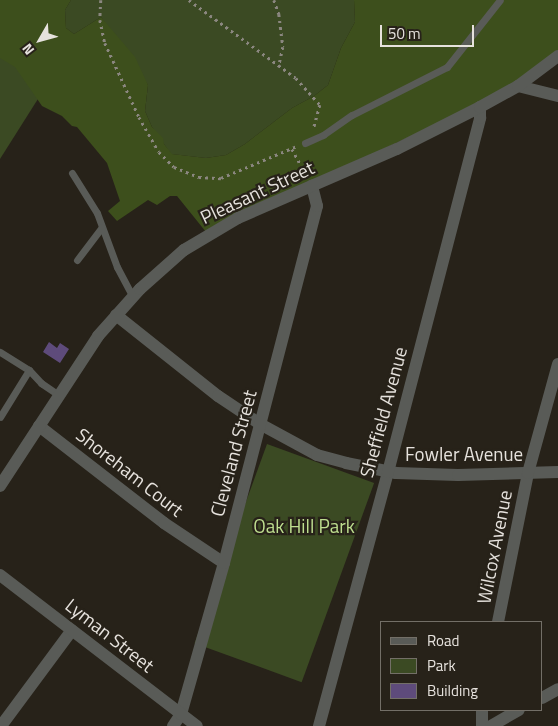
<!DOCTYPE html>
<style>
body{margin:0}
#map{position:relative;width:558px;height:726px;overflow:hidden;background:#272219;font-family:"Titillium Web",sans-serif}
div>[style]{position:absolute}
.green>*{inset:0;background:#3b4a23;transform-origin:0 0}
.forest>*{inset:0;background:#3d4f1c}
.building>*{inset:0;background:#5e4b7b}
.path>*{height:2.5px;margin-top:-1.25px;transform-origin:0;background:repeating-linear-gradient(90deg,#8b8780 0 2.5px,transparent 0 6.5px)}
.service>*{height:7px;margin:-3.5px;padding:0 3.5px;transform-origin:3.5px;border-radius:3.5px;background:#595b57}
.minor>*{height:12px;margin:-6px;padding:0 6px;transform-origin:6px;border-radius:6px;background:#595b57}
.tertiary>*{height:12px;margin:-6px;padding:0 6px;transform-origin:6px;border-radius:6px;background:#595b57}
span{translate:-50% -50%;white-space:nowrap;text-align:center;line-height:1.15;-webkit-text-stroke:4.5px #272219;paint-order:stroke}
.street-label{font-size:19px;color:#e6e2dd}
.park-label{font-size:19px;color:#bede8f}
.legend{position:absolute;left:380px;top:621px;width:162px;height:90px;box-sizing:border-box;background:#272219;border:1px solid #736f67;margin:0;padding:6px 9px;list-style:none;font-size:15px;color:#e6e2dd}
.legend li{display:flex;align-items:center;gap:10px;height:25px}
.legend b{width:25px;border:1px solid #736f67}
.north{position:absolute;left:15px;top:15px;width:50px;height:50px;-webkit-text-stroke:4px #272219;paint-order:stroke;rotate:232deg;font-size:14px;font-weight:700;line-height:20px;text-align:center;color:#e6e2dd}
.north::after{content:'';display:block;margin:auto;width:18px;height:22px;background:#e6e2dd;clip-path:polygon(50% 0,100% 100%,50% 72%,0 100%)}
.scale{position:absolute;left:380px;top:25px;width:94px;height:22px;box-sizing:border-box;border:2px solid #e6e2dd;border-top:0;padding-left:6px;font-size:15px;line-height:18px;white-space:nowrap;color:#e6e2dd;-webkit-text-stroke:4px #272219;paint-order:stroke}
</style>
<div id="map">
<div class="green">
<div style="clip-path:polygon(71px 0,354px 0,355px 22px,341px 48px,328px 85px,314px 96px,292px 108px,245px 144px,226px 155px,206px 158px,171px 154px,152px 127px,145px 111px,148px 85px,101px 17px,74px 34px,66px 28px,65px 10px)"></div>
<div style="clip-path:polygon(0 37px,55px 72px,0 159px)"></div>
<div style="left:267px;top:444px;width:114px;height:212px;rotate:20deg"></div>
</div>
<div class="forest">
<div style="clip-path:polygon(0 0,71px 0,65px 10px,66px 28px,74px 34px,101px 17px,135px 57px,148px 85px,145px 111px,152px 127px,163px 138px,164px 144px,172px 154px,206px 158px,226px 155px,245px 144px,292px 108px,314px 96px,328px 85px,341px 48px,355px 22px,354px 0,558px 0,558px 55px,503px 93px,206px 232px,177px 196px,170px 196px,157px 205px,148px 200px,117px 221px,108px 211px,120px 201px,107px 163px,77px 127px,72px 126px,62px 116px,42px 106px,15px 67px,0 58px)"></div>
</div>
<div class="building">
<div style="clip-path:polygon(49px 342px,57px 348px,60px 343px,69px 349px,60px 363px,43px 352px)"></div>
</div>
<div class="path">
<div style="left:101px;top:0;width:20px;rotate:93deg"></div>
<div style="left:100px;top:20px;width:24px;rotate:78deg"></div>
<div style="left:105px;top:43px;width:81px;rotate:65.3deg"></div>
<div style="left:139px;top:117px;width:40px;rotate:60.3deg"></div>
<div style="left:159px;top:152px;width:21px;rotate:45deg"></div>
<div style="left:174px;top:167px;width:27px;rotate:22deg"></div>
<div style="left:199px;top:177px;width:22px;rotate:3deg"></div>
<div style="left:221px;top:178px;width:82px;rotate:-22.8deg"></div>
<div style="left:189px;top:0;width:132px;rotate:36.1deg"></div>
<div style="left:296px;top:78px;width:36px;rotate:48deg"></div>
<div style="left:320px;top:105px;width:24px;rotate:105deg"></div>
<div style="left:274px;top:0;width:15px;rotate:70deg"></div>
<div style="left:279px;top:14px;width:33px;rotate:83deg"></div>
<div style="left:283px;top:47px;width:19px;rotate:102deg"></div>
<div style="left:292px;top:149px;width:31px;rotate:61deg"></div>
</div>
<div class="service">
<div style="left:305px;top:143px;width:20px;rotate:-24deg"></div>
<div style="left:323px;top:135px;width:35px;rotate:-35deg"></div>
<div style="left:352px;top:115px;width:106px;rotate:-26.8deg"></div>
<div style="left:447px;top:67px;width:85px;rotate:-51.7deg"></div>
<div style="left:72px;top:173px;width:47px;rotate:58deg"></div>
<div style="left:97px;top:213px;width:58px;rotate:69.7deg"></div>
<div style="left:117px;top:267px;width:34px;rotate:62deg"></div>
<div style="left:77px;top:260px;width:41px;rotate:-52.9deg"></div>
<div style="left:0;top:352px;width:34px;rotate:32deg"></div>
<div style="left:29px;top:370px;width:55px;rotate:121.7deg"></div>
<div style="left:29px;top:370px;width:18px;rotate:47deg"></div>
<div style="left:41px;top:383px;width:22px;rotate:34deg"></div>
</div>
<div class="minor">
<div style="left:518px;top:86px;width:41px;rotate:14deg"></div>
<div style="left:116px;top:315px;width:130px;rotate:38.5deg"></div>
<div style="left:218px;top:396px;width:50px;rotate:33.7deg"></div>
<div style="left:260px;top:424px;width:65px;rotate:28.5deg"></div>
<div style="left:317px;top:455px;width:30px;rotate:15deg"></div>
<div style="left:346px;top:463px;width:51px;rotate:11.3deg"></div>
<div style="left:396px;top:473px;width:62px;rotate:1.8deg"></div>
<div style="left:458px;top:475px;width:100px;rotate:-1.7deg"></div>
<div style="left:39px;top:426px;width:158px;rotate:37.8deg"></div>
<div style="left:164px;top:523px;width:72px;rotate:33.7deg"></div>
<div style="left:498px;top:622px;width:152px;rotate:-78.6deg"></div>
<div style="left:528px;top:473px;width:113px;rotate:-74.6deg"></div>
<div style="left:542px;top:698px;width:18px;rotate:-29deg"></div>
<div style="left:1px;top:726px;width:119px;rotate:-53.5deg"></div>
<div style="left:173px;top:726px;width:14px;rotate:-56deg"></div>
<div style="left:181px;top:714px;width:157px;rotate:-74.1deg"></div>
<div style="left:224px;top:563px;width:369px;rotate:-75.4deg"></div>
<div style="left:317px;top:206px;width:21px;rotate:-104deg"></div>
<div style="left:319px;top:726px;width:263px;rotate:-74.8deg"></div>
<div style="left:388px;top:472px;width:366px;rotate:-75.4deg"></div>
<div style="left:480px;top:118px;width:11px;rotate:-90deg"></div>
<div style="left:482px;top:726px;width:16px;rotate:-90deg"></div>
<div style="left:491px;top:726px;width:32px;rotate:-30deg"></div>
</div>
<div class="tertiary">
<div style="left:0;top:486px;width:179px;rotate:-56.8deg"></div>
<div style="left:98px;top:336px;width:63px;rotate:-48.2deg"></div>
<div style="left:140px;top:289px;width:59px;rotate:-41.6deg"></div>
<div style="left:184px;top:250px;width:63px;rotate:-30.7deg"></div>
<div style="left:238px;top:218px;width:173px;rotate:-23.5deg"></div>
<div style="left:397px;top:149px;width:93px;rotate:-26.8deg"></div>
<div style="left:480px;top:107px;width:43px;rotate:-28.9deg"></div>
<div style="left:518px;top:86px;width:50px;rotate:-36.9deg"></div>
<div style="left:0;top:575px;width:248px;rotate:37.5deg"></div>
</div>
<div class="street-label">
<span style="left:257px;top:192px;rotate:-25deg">Pleasant Street</span>
<span style="left:383px;top:412px;rotate:-75deg">Sheffield Avenue</span>
<span style="left:233px;top:453px;rotate:-75deg">Cleveland Street</span>
<span style="left:464px;top:454px">Fowler Avenue</span>
<span style="left:130px;top:472px;rotate:38deg">Shoreham Court</span>
<span style="left:494px;top:547px;rotate:-79deg">Wilcox Avenue</span>
<span style="left:110px;top:635px;rotate:38deg">Lyman Street</span>
</div>
<div class="park-label">
<span style="left:304px;top:526px">Oak Hill Park</span>
</div>
<ul class="legend">
<li><b style="height:6px;background:#595b57"></b>Road</li>
<li><b style="height:14px;background:#3b4a23"></b>Park</li>
<li><b style="height:14px;background:#5e4b7b"></b>Building</li>
</ul>
<div class="north">N</div>
<div class="scale">50 m</div>
</div>
